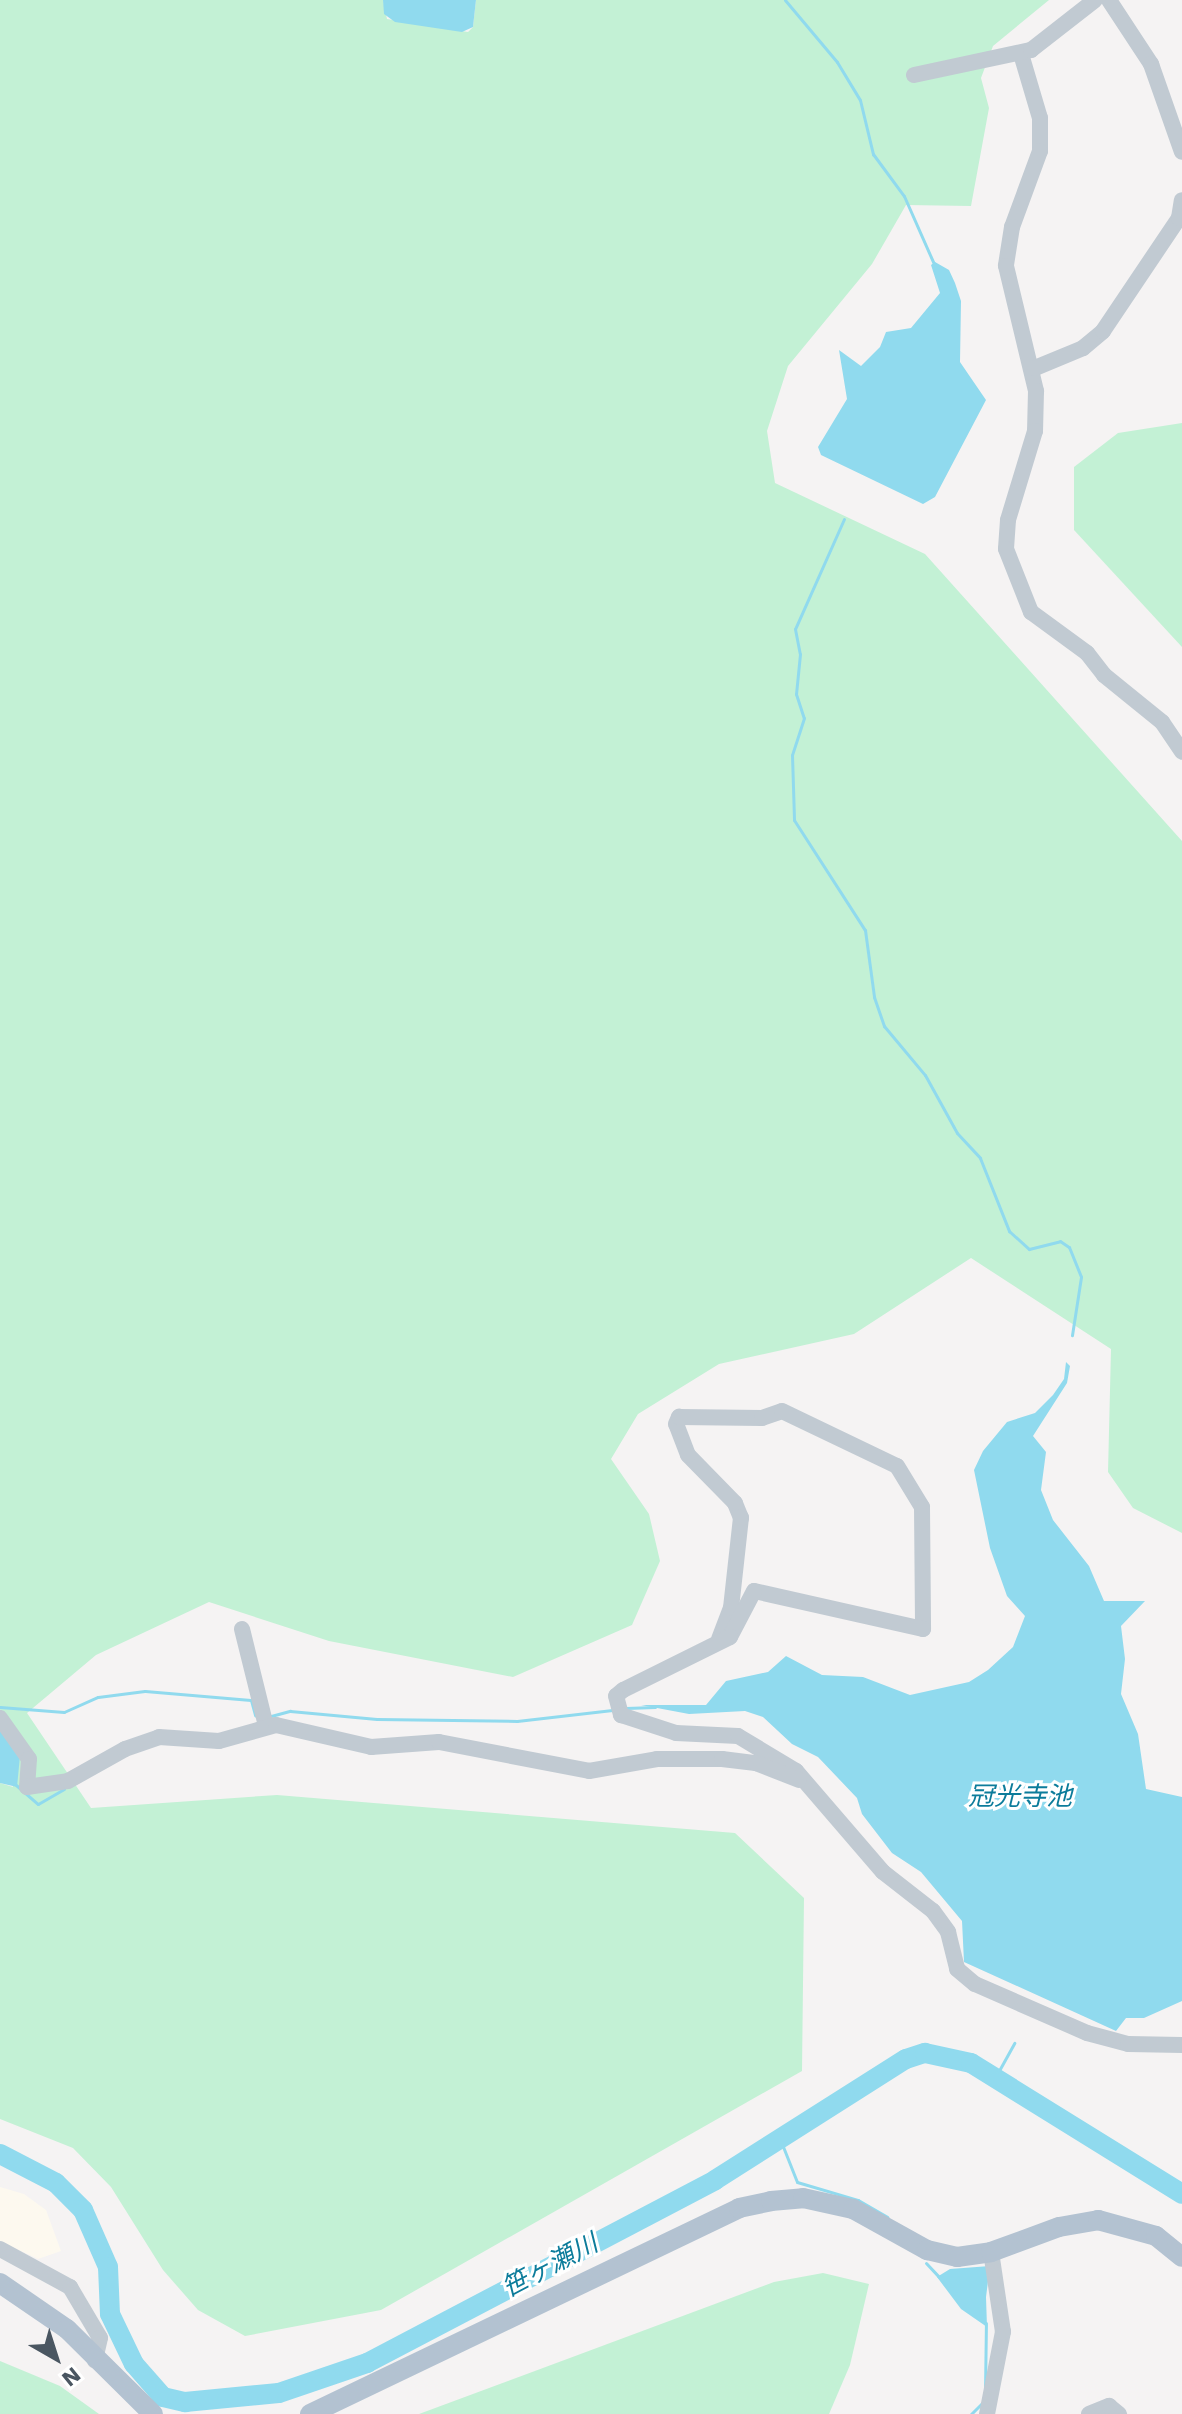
<!DOCTYPE html>
<meta charset="utf-8">
<style>
body{margin:0}
#map{position:relative;width:1182px;height:2414px;overflow:hidden;background:#f5f3f3;font-family:"Work Sans","Noto Sans JP",sans-serif}
div>[style]{position:absolute}
.commercial>*{inset:0;background:#fdf9ef}
.green>*{inset:0;background:#c3f1d5}
.water>*{inset:0;background:#90daee}
.stream>*{height:3px;margin:-1.5px;padding:0 1.5px;transform-origin:1.5px;border-radius:1.5px;background:#90daee}
.river>*{height:20px;margin:-10px;padding:0 10px;transform-origin:10px;border-radius:10px;background:#90daee}
.minor>*{height:16px;margin:-8px;padding:0 8px;transform-origin:8px;border-radius:8px;background:#c1cad2}
.major>*{height:20px;margin:-10px;padding:0 10px;transform-origin:10px;border-radius:10px;background:#b3c2d1}
span{translate:-50% -50%;white-space:nowrap;text-align:center;line-height:1.15;-webkit-text-stroke:6px #fff;paint-order:stroke}
.water-label{font-size:26px;color:#0c7c9b;font-style:italic}
.north{position:absolute;left:16px;top:2318px;width:80px;height:80px;-webkit-text-stroke:6px #fff;paint-order:stroke;rotate:141deg;font-size:22px;font-weight:700;line-height:32px;text-align:center;color:#4a5661}
.north::after{content:'';display:block;margin:auto;width:28px;height:36px;background:#4a5661;clip-path:polygon(50% 0,100% 100%,50% 72%,0 100%)}
</style>
<div id="map">
<div class="commercial">
<div style="clip-path:polygon(0 2187px,24px 2194px,46px 2210px,61px 2251px,38px 2259px,0 2241px)"></div>
</div>
<div class="green">
<div style="clip-path:polygon(0 0,383px 0,387px 19px,468px 32px,473px 27px,476px 0,1049px 0,993px 46px,981px 78px,989px 108px,971px 206px,906px 205px,872px 264px,788px 366px,767px 431px,775px 483px,925px 554px,1182px 841px,1182px 1533px,1133px 1508px,1108px 1472px,1111px 1349px,971px 1258px,854px 1334px,719px 1364px,638px 1414px,611px 1459px,649px 1514px,660px 1561px,632px 1625px,513px 1677px,329px 1641px,209px 1602px,96px 1655px,27px 1713px,91px 1808px,277px 1795px,735px 1833px,804px 1898px,802px 2071px,381px 2310px,245px 2336px,198px 2310px,163px 2270px,111px 2187px,73px 2148px,0 2119px,0 1783px,13px 1787px,0 1727px)"></div>
<div style="clip-path:polygon(1182px 423px,1182px 647px,1074px 530px,1074px 467px,1118px 433px)"></div>
<div style="clip-path:polygon(823px 2273px,869px 2284px,850px 2365px,829px 2414px,419px 2414px,774px 2282px)"></div>
<div style="clip-path:polygon(0 2361px,60px 2386px,99px 2414px,0 2414px)"></div>
</div>
<div class="water">
<div style="clip-path:polygon(383px 0,476px 0,473px 27px,462px 32px,395px 22px,384px 14px)"></div>
<div style="clip-path:polygon(935px 262px,949px 270px,955px 283px,961px 301px,960px 362px,986px 400px,935px 497px,923px 504px,821px 455px,818px 447px,847px 399px,839px 350px,861px 366px,880px 347px,886px 332px,911px 328px,940px 293px,931px 265px)"></div>
<div style="clip-path:polygon(1066px 1362px,1070px 1366px,1067px 1383px,1033px 1436px,1046px 1452px,1041px 1490px,1053px 1520px,1089px 1566px,1104px 1601px,1145px 1601px,1121px 1626px,1125px 1659px,1121px 1694px,1138px 1734px,1146px 1789px,1182px 1797px,1182px 2001px,1144px 2018px,1126px 2018px,1116px 2031px,964px 1962px,962px 1921px,921px 1872px,892px 1853px,862px 1814px,857px 1798px,818px 1757px,792px 1744px,763px 1717px,745px 1711px,689px 1714px,641px 1705px,706px 1705px,726px 1681px,768px 1672px,786px 1656px,822px 1675px,863px 1677px,910px 1695px,969px 1682px,988px 1670px,1013px 1647px,1025px 1616px,1007px 1596px,990px 1548px,974px 1470px,983px 1451px,1007px 1422px,1035px 1413px,1053px 1395px,1064px 1379px)"></div>
<div style="clip-path:polygon(0 1727px,20px 1756px,17px 1787px,0 1783px)"></div>
<div style="clip-path:polygon(990px 2266px,986px 2297px,987px 2327px,961px 2309px,937px 2277px,950px 2269px)"></div>
</div>
<div class="stream">
<div style="left:785px;top:0;width:81px;rotate:50deg"></div>
<div style="left:837px;top:62px;width:44px;rotate:58.8deg"></div>
<div style="left:860px;top:100px;width:56px;rotate:76.5deg"></div>
<div style="left:873px;top:154px;width:52px;rotate:53.6deg"></div>
<div style="left:904px;top:196px;width:74px;rotate:66.2deg"></div>
<div style="left:844px;top:519px;width:120px;rotate:114deg"></div>
<div style="left:795px;top:629px;width:25px;rotate:79deg"></div>
<div style="left:800px;top:654px;width:40px;rotate:95.7deg"></div>
<div style="left:796px;top:694px;width:25px;rotate:72deg"></div>
<div style="left:804px;top:718px;width:39px;rotate:108deg"></div>
<div style="left:792px;top:755px;width:65px;rotate:88.2deg"></div>
<div style="left:794px;top:820px;width:131px;rotate:57.2deg"></div>
<div style="left:865px;top:930px;width:68px;rotate:82.3deg"></div>
<div style="left:874px;top:997px;width:31px;rotate:71deg"></div>
<div style="left:884px;top:1026px;width:64px;rotate:50.1deg"></div>
<div style="left:925px;top:1075px;width:66px;rotate:61.1deg"></div>
<div style="left:957px;top:1133px;width:34px;rotate:47deg"></div>
<div style="left:980px;top:1158px;width:79px;rotate:68.3deg"></div>
<div style="left:1009px;top:1231px;width:27px;rotate:42deg"></div>
<div style="left:1029px;top:1249px;width:32px;rotate:-14deg"></div>
<div style="left:1060px;top:1241px;width:11px;rotate:34deg"></div>
<div style="left:1069px;top:1247px;width:32px;rotate:68deg"></div>
<div style="left:1081px;top:1277px;width:59px;rotate:98.8deg"></div>
<div style="left:0;top:1707px;width:64px;rotate:4.5deg"></div>
<div style="left:64px;top:1712px;width:37px;rotate:-24deg"></div>
<div style="left:98px;top:1697px;width:47px;rotate:-7.3deg"></div>
<div style="left:145px;top:1691px;width:106px;rotate:4.9deg"></div>
<div style="left:251px;top:1700px;width:16px;rotate:75deg"></div>
<div style="left:626px;top:1708px;width:29px;rotate:-2deg"></div>
<div style="left:271px;top:1716px;width:20px;rotate:-15deg"></div>
<div style="left:290px;top:1711px;width:87px;rotate:5.3deg"></div>
<div style="left:377px;top:1719px;width:140px;rotate:0.8deg"></div>
<div style="left:517px;top:1721px;width:96px;rotate:-6.6deg"></div>
<div style="left:16px;top:1785px;width:29px;rotate:41deg"></div>
<div style="left:38px;top:1804px;width:30px;rotate:-30deg"></div>
<div style="left:996px;top:2076px;width:38px;rotate:-61deg"></div>
<div style="left:780px;top:2139px;width:46px;rotate:68.4deg"></div>
<div style="left:797px;top:2182px;width:64px;rotate:16.4deg"></div>
<div style="left:858px;top:2200px;width:34px;rotate:30deg"></div>
<div style="left:926px;top:2263px;width:19px;rotate:47deg"></div>
<div style="left:985px;top:2391px;width:68px;rotate:-89.2deg"></div>
<div style="left:971px;top:2414px;width:16px;rotate:-45deg"></div>
</div>
<div class="river">
<div style="left:0;top:2154px;width:63px;rotate:27.4deg"></div>
<div style="left:56px;top:2183px;width:38px;rotate:45deg"></div>
<div style="left:83px;top:2210px;width:62px;rotate:66.3deg"></div>
<div style="left:108px;top:2267px;width:47px;rotate:87.6deg"></div>
<div style="left:110px;top:2314px;width:55px;rotate:64.4deg"></div>
<div style="left:134px;top:2364px;width:44px;rotate:48.7deg"></div>
<div style="left:163px;top:2397px;width:23px;rotate:13deg"></div>
<div style="left:185px;top:2402px;width:94px;rotate:-5.5deg"></div>
<div style="left:279px;top:2393px;width:93px;rotate:-18.8deg"></div>
<div style="left:367px;top:2363px;width:393px;rotate:-27.7deg"></div>
<div style="left:715px;top:2180px;width:226px;rotate:-32.4deg"></div>
<div style="left:906px;top:2059px;width:20px;rotate:-18deg"></div>
<div style="left:925px;top:2053px;width:47px;rotate:12.3deg"></div>
<div style="left:971px;top:2063px;width:248px;rotate:31.8deg"></div>
</div>
<div class="minor">
<div style="left:1109px;top:0;width:77px;rotate:56.7deg"></div>
<div style="left:1151px;top:64px;width:93px;rotate:70.6deg"></div>
<div style="left:1021px;top:54px;width:67px;rotate:73.5deg"></div>
<div style="left:1040px;top:118px;width:33px;rotate:90deg"></div>
<div style="left:1040px;top:151px;width:81px;rotate:110.2deg"></div>
<div style="left:1012px;top:227px;width:39px;rotate:99deg"></div>
<div style="left:1006px;top:266px;width:129px;rotate:76.5deg"></div>
<div style="left:1036px;top:391px;width:40px;rotate:91.4deg"></div>
<div style="left:1035px;top:431px;width:93px;rotate:106.9deg"></div>
<div style="left:1008px;top:520px;width:29px;rotate:94deg"></div>
<div style="left:1006px;top:549px;width:68px;rotate:68.4deg"></div>
<div style="left:1031px;top:612px;width:69px;rotate:36.2deg"></div>
<div style="left:1087px;top:653px;width:28px;rotate:52deg"></div>
<div style="left:1104px;top:675px;width:75px;rotate:39deg"></div>
<div style="left:1162px;top:722px;width:36px;rotate:56deg"></div>
<div style="left:914px;top:75px;width:120px;rotate:-12.1deg"></div>
<div style="left:1031px;top:50px;width:81px;rotate:-38deg"></div>
<div style="left:1035px;top:368px;width:52px;rotate:-22.6deg"></div>
<div style="left:1083px;top:348px;width:26px;rotate:-40deg"></div>
<div style="left:1103px;top:331px;width:136px;rotate:-56.1deg"></div>
<div style="left:1179px;top:218px;width:18px;rotate:-81deg"></div>
<div style="left:242px;top:1629px;width:100px;rotate:76.1deg"></div>
<div style="left:719px;top:1639px;width:33px;rotate:-69deg"></div>
<div style="left:731px;top:1608px;width:91px;rotate:-83.7deg"></div>
<div style="left:741px;top:1518px;width:16px;rotate:-112deg"></div>
<div style="left:735px;top:1503px;width:67px;rotate:-134.4deg"></div>
<div style="left:688px;top:1455px;width:33px;rotate:-111deg"></div>
<div style="left:676px;top:1424px;width:8px;rotate:-67deg"></div>
<div style="left:679px;top:1417px;width:83px;rotate:0.7deg"></div>
<div style="left:762px;top:1418px;width:21px;rotate:-19deg"></div>
<div style="left:782px;top:1411px;width:127px;rotate:25.6deg"></div>
<div style="left:897px;top:1466px;width:48px;rotate:58.6deg"></div>
<div style="left:922px;top:1507px;width:122px;rotate:89.5deg"></div>
<div style="left:923px;top:1629px;width:173px;rotate:-167.3deg"></div>
<div style="left:754px;top:1591px;width:52px;rotate:117.6deg"></div>
<div style="left:730px;top:1637px;width:119px;rotate:153.6deg"></div>
<div style="left:623px;top:1690px;width:9px;rotate:139deg"></div>
<div style="left:616px;top:1696px;width:20px;rotate:75deg"></div>
<div style="left:621px;top:1715px;width:58px;rotate:18.1deg"></div>
<div style="left:676px;top:1733px;width:62px;rotate:2.8deg"></div>
<div style="left:738px;top:1736px;width:68px;rotate:31.1deg"></div>
<div style="left:796px;top:1771px;width:133px;rotate:49.3deg"></div>
<div style="left:883px;top:1872px;width:63px;rotate:38deg"></div>
<div style="left:933px;top:1911px;width:26px;rotate:54deg"></div>
<div style="left:948px;top:1932px;width:38px;rotate:76deg"></div>
<div style="left:957px;top:1969px;width:23px;rotate:40deg"></div>
<div style="left:975px;top:1984px;width:122px;rotate:23.6deg"></div>
<div style="left:1087px;top:2033px;width:42px;rotate:15deg"></div>
<div style="left:1128px;top:2044px;width:54px;rotate:1.1deg"></div>
<div style="left:0;top:1718px;width:50px;rotate:54.7deg"></div>
<div style="left:29px;top:1759px;width:28px;rotate:94deg"></div>
<div style="left:27px;top:1787px;width:41px;rotate:-8.3deg"></div>
<div style="left:68px;top:1781px;width:65px;rotate:-29.3deg"></div>
<div style="left:125px;top:1749px;width:36px;rotate:-19deg"></div>
<div style="left:159px;top:1737px;width:60px;rotate:3.8deg"></div>
<div style="left:219px;top:1741px;width:59px;rotate:-15.7deg"></div>
<div style="left:276px;top:1725px;width:98px;rotate:13deg"></div>
<div style="left:371px;top:1747px;width:68px;rotate:-4.2deg"></div>
<div style="left:439px;top:1742px;width:153px;rotate:10.9deg"></div>
<div style="left:589px;top:1771px;width:69px;rotate:-10deg"></div>
<div style="left:657px;top:1759px;width:65px"></div>
<div style="left:722px;top:1759px;width:34px;rotate:7deg"></div>
<div style="left:756px;top:1763px;width:46px;rotate:21.6deg"></div>
<div style="left:0;top:2249px;width:80px;rotate:28.5deg"></div>
<div style="left:70px;top:2287px;width:59px;rotate:59.5deg"></div>
<div style="left:100px;top:2338px;width:23px;rotate:103deg"></div>
<div style="left:987px;top:2414px;width:84px;rotate:-79deg"></div>
<div style="left:1003px;top:2332px;width:81px;rotate:-98.5deg"></div>
<div style="left:1089px;top:2414px;width:22px;rotate:-22deg"></div>
<div style="left:1109px;top:2406px;width:13px;rotate:39deg"></div>
</div>
<div class="major">
<div style="left:0;top:2283px;width:81px;rotate:34.5deg"></div>
<div style="left:67px;top:2329px;width:121px;rotate:44.7deg"></div>
<div style="left:310px;top:2414px;width:476px;rotate:-25.6deg"></div>
<div style="left:739px;top:2208px;width:33px;rotate:-12deg"></div>
<div style="left:771px;top:2201px;width:32px;rotate:-5deg"></div>
<div style="left:803px;top:2198px;width:51px;rotate:12.4deg"></div>
<div style="left:853px;top:2209px;width:85px;rotate:29deg"></div>
<div style="left:927px;top:2250px;width:31px;rotate:13deg"></div>
<div style="left:957px;top:2257px;width:34px;rotate:-8deg"></div>
<div style="left:991px;top:2252px;width:72px;rotate:-20.2deg"></div>
<div style="left:1059px;top:2227px;width:40px;rotate:-10deg"></div>
<div style="left:1098px;top:2220px;width:60px;rotate:15.4deg"></div>
<div style="left:1156px;top:2236px;width:33px;rotate:39deg"></div>
</div>
<div class="water-label">
<span style="left:1020px;top:1797px">冠光寺池</span>
<span style="left:550px;top:2266px;rotate:-28deg">笹ヶ瀬川</span>
</div>
<div class="north">N</div>
</div>
